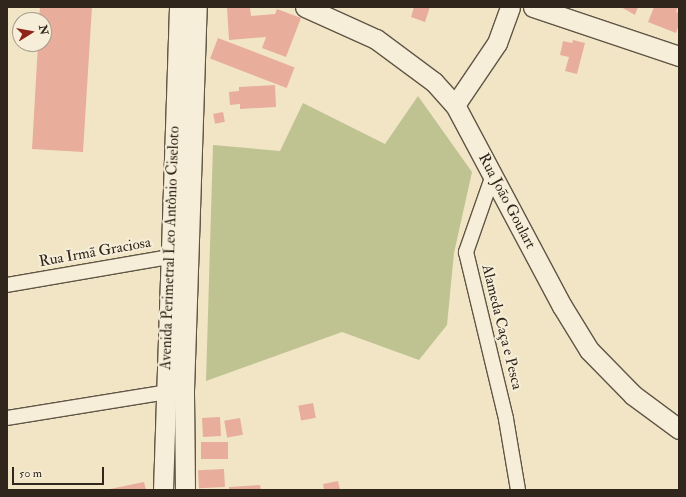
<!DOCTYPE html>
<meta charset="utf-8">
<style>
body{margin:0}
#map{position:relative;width:686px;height:497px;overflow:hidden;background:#f1e5c5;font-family:"IM FELL Double Pica",serif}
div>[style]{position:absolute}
.green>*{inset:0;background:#bfc391}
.building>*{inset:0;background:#e8ae9b;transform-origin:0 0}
.roads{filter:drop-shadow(1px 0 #605646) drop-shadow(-1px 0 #605646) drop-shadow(0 1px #605646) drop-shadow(0 -1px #605646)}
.street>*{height:14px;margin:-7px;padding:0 7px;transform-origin:7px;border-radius:7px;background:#f6eed9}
.secondary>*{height:19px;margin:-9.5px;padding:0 9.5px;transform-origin:9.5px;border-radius:9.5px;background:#f6eed9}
span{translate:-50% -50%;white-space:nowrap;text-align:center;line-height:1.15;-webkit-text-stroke:4px #f6eed9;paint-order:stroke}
.street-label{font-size:15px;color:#30261b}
.frame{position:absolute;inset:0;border:8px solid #30261b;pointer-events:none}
.north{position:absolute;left:12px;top:12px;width:40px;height:40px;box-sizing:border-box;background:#f6eed9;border:1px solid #a79e8d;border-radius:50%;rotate:79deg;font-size:11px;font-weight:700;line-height:16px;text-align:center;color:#30261b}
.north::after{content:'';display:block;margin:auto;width:14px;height:18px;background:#8f2418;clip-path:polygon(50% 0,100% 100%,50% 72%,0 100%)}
.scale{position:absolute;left:12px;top:467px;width:92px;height:18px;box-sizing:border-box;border:2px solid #30261b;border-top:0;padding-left:5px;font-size:12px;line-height:14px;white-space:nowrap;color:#30261b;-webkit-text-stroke:3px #f6eed9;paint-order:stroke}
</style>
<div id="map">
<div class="green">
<div style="clip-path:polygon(418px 96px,472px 172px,454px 253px,447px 325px,419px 360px,342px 332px,206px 381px,213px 145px,280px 151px,303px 103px,385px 144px)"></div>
</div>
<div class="building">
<div style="clip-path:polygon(40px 7px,92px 7px,83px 152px,32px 149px,38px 44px,44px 44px,44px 20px,39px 20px)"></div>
<div style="clip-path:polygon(227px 7px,250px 7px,251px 16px,275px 14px,277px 9px,301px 18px,286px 57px,262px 48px,266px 37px,229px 40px)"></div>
<div style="clip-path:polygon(414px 7px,430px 7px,425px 22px,411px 17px)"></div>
<div style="clip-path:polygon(621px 7px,638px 7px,635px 15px)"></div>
<div style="clip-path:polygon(654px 7px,678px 7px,676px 12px,679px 13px,679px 24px,676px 33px,648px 22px)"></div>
<div style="left:218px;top:38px;width:82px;height:22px;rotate:21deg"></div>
<div style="clip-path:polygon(573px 40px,585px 43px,577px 74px,565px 71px,569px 57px,560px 55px,563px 41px,572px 43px)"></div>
<div style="clip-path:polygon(275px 85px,276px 107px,240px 109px,240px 104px,230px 105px,229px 92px,239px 91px,239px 87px)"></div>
<div style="left:223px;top:112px;width:10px;height:10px;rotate:79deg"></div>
<div style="left:313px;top:403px;width:15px;height:15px;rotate:79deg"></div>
<div style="left:220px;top:417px;width:19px;height:18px;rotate:87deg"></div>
<div style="left:240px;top:418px;width:17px;height:16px;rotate:80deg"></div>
<div style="left:201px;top:442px;width:27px;height:17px"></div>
<div style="left:224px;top:469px;width:18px;height:26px;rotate:87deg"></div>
<div style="clip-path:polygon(338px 481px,340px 490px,324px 490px,323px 484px)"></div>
<div style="clip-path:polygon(144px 482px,146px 490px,110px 490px,110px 489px)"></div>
<div style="clip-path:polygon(260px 485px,261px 490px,229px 490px,229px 487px)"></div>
</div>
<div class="roads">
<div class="street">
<div style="left:493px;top:175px;width:82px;rotate:109.3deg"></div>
<div style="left:466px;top:252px;width:172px;rotate:76.5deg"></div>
<div style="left:506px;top:419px;width:72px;rotate:80.4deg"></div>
<div style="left:7px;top:285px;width:176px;rotate:-9.8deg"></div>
<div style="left:7px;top:418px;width:169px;rotate:-9.2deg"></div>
</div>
<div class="secondary">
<div style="left:305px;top:7px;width:78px;rotate:24.3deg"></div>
<div style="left:376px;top:39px;width:72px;rotate:36.6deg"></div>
<div style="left:434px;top:82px;width:31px;rotate:48deg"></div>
<div style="left:455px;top:105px;width:228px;rotate:62deg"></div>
<div style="left:562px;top:306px;width:52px;rotate:58.5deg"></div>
<div style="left:589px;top:350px;width:63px;rotate:45.6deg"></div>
<div style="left:633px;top:395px;width:57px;rotate:36.5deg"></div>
<div style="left:533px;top:7px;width:154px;rotate:18.6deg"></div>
<div style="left:455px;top:105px;width:75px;rotate:-55.9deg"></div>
<div style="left:497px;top:43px;width:38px;rotate:-70deg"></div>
<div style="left:163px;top:490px;width:483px;rotate:-88.1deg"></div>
<div style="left:185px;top:490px;width:100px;rotate:-90.6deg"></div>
<div style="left:184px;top:390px;width:383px;rotate:-88.1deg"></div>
</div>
</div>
<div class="street-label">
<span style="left:507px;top:201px;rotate:62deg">Rua João Goulart</span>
<span style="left:170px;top:248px;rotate:-88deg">Avenida Perimetral Leo Antônio Ciseloto</span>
<span style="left:95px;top:252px;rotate:-10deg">Rua Irmã Graciosa</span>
<span style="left:502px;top:327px;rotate:76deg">Alameda Caça e Pesca</span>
</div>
<div class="frame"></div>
<div class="north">N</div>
<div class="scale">50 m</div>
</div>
